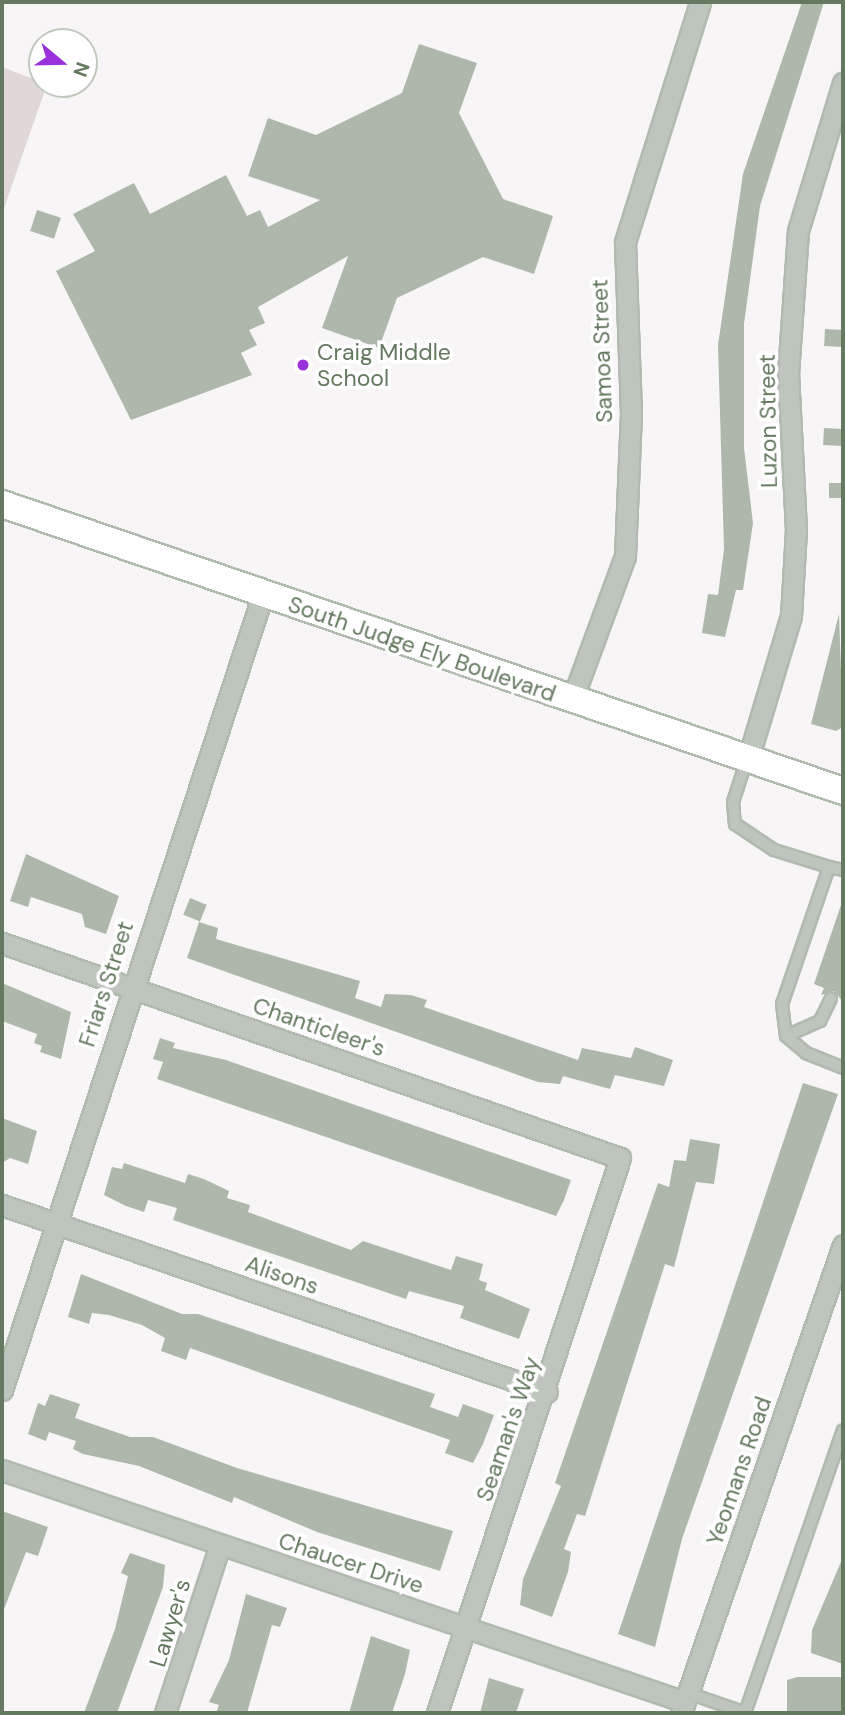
<!DOCTYPE html>
<style>
body{margin:0}
#map{position:relative;width:845px;height:1715px;overflow:hidden;background:#f8f5f7;font-family:"DM Sans",sans-serif}
div>[style]{position:absolute}
.green>*{inset:0;background:#dfd8d7}
.building>*{inset:0;background:#adb8aa;transform-origin:0 0}
.roads{filter:drop-shadow(2px 0 #b1baaf) drop-shadow(-2px 0 #b1baaf) drop-shadow(0 2px #b1baaf) drop-shadow(0 -2px #b1baaf)}
.service>*{height:10px;margin:-5px;padding:0 5px;transform-origin:5px;border-radius:5px;background:#bec5bd}
.minor>*{height:19px;margin:-9.5px;padding:0 9.5px;transform-origin:9.5px;border-radius:9.5px;background:#bec5bd}
.secondary>*{height:26px;margin:-13px;padding:0 13px;transform-origin:13px;border-radius:13px;background:#fff}
.dots>*{width:19px;height:19px;translate:-50% -50%;box-sizing:border-box;border:4px solid #fff;border-radius:50%}
span{translate:-50% -50%;white-space:nowrap;text-align:center;line-height:1.15;-webkit-text-stroke:7px #fff;paint-order:stroke}
.street-label{font-size:23px;color:#64795f}
.poi-label{font-size:23px;color:#64795f}
.left{translate:0 -50%;text-align:left}
.frame{position:absolute;inset:0;border:4px solid #64795f;pointer-events:none}
.north{position:absolute;left:28px;top:28px;width:70px;height:70px;box-sizing:border-box;background:#fff;border:2px solid #c1c9bf;border-radius:50%;rotate:109deg;font-size:19px;font-weight:700;line-height:28px;text-align:center;color:#64795f}
.north::after{content:'';display:block;margin:auto;width:24px;height:32px;background:#9a32db;clip-path:polygon(50% 0,100% 100%,50% 72%,0 100%)}
</style>
<div id="map">
<div class="green">
<div style="clip-path:polygon(2px 67px,47px 84px,2px 214px)"></div>
</div>
<div class="building">
<div style="clip-path:polygon(802px 2px,824px 2px,760px 206px,744px 324px,744px 448px,753px 523px,743px 590px,736px 590px,725px 637px,702px 633px,708px 594px,718px 595px,724px 549px,718px 345px,743px 174px)"></div>
<div style="clip-path:polygon(419px 44px,477px 63px,459px 113px,503px 199px,553px 216px,534px 274px,483px 257px,397px 298px,379px 348px,322px 328px,348px 256px,258px 307px,265px 323px,249px 330px,257px 345px,241px 353px,252px 375px,131px 420px,56px 271px,95px 251px,73px 214px,134px 183px,150px 214px,226px 175px,247px 216px,260px 210px,268px 227px,320px 200px,248px 176px,268px 118px,316px 135px,402px 93px)"></div>
<div style="left:37px;top:210px;width:25px;height:22px;rotate:18deg"></div>
<div style="left:825px;top:329px;width:18px;height:17px;rotate:3deg"></div>
<div style="left:824px;top:428px;width:19px;height:17px;rotate:3deg"></div>
<div style="left:829px;top:483px;width:14px;height:15px"></div>
<div style="clip-path:polygon(839px 614px,843px 727px,836px 731px,811px 724px)"></div>
<div style="clip-path:polygon(26px 854px,119px 896px,106px 934px,85px 927px,82px 914px,31px 897px,28px 907px,10px 901px)"></div>
<div style="left:190px;top:898px;width:18px;height:18px;rotate:22deg"></div>
<div style="clip-path:polygon(841px 905px,843px 905px,843px 1002px,834px 991px,821px 995px,824px 988px,814px 984px)"></div>
<div style="clip-path:polygon(199px 922px,218px 928px,216px 939px,360px 981px,355px 998px,381px 1007px,385px 994px,411px 995px,427px 1000px,424px 1007px,578px 1060px,582px 1048px,631px 1058px,635px 1047px,673px 1060px,664px 1086px,615px 1075px,610px 1089px,563px 1076px,560px 1084px,538px 1082px,187px 958px)"></div>
<div style="clip-path:polygon(2px 983px,71px 1012px,61px 1059px,40px 1052px,42px 1046px,34px 1043px,37px 1034px,2px 1021px)"></div>
<div style="clip-path:polygon(160px 1038px,175px 1043px,173px 1048px,226px 1060px,571px 1180px,564px 1200px,556px 1216px,157px 1079px,163px 1062px,153px 1059px)"></div>
<div style="clip-path:polygon(803px 1083px,838px 1094px,682px 1539px,655px 1647px,618px 1634px)"></div>
<div style="clip-path:polygon(2px 1118px,37px 1131px,28px 1164px,10px 1158px,2px 1163px)"></div>
<div style="clip-path:polygon(690px 1139px,720px 1144px,714px 1184px,696px 1182px,674px 1267px,665px 1264px,585px 1516px,577px 1514px,564px 1549px,571px 1552px,568px 1572px,552px 1617px,520px 1605px,523px 1579px,561px 1486px,555px 1483px,658px 1183px,669px 1187px,674px 1160px,686px 1161px)"></div>
<div style="clip-path:polygon(124px 1163px,185px 1183px,188px 1174px,204px 1179px,229px 1191px,227px 1198px,250px 1205px,248px 1212px,351px 1250px,363px 1241px,451px 1270px,456px 1256px,483px 1264px,479px 1280px,487px 1283px,485px 1290px,530px 1309px,519px 1339px,460px 1318px,464px 1306px,409px 1291px,406px 1299px,173px 1220px,177px 1208px,148px 1200px,144px 1212px,126px 1206px,104px 1195px,112px 1167px,122px 1169px)"></div>
<div style="clip-path:polygon(81px 1274px,182px 1314px,198px 1314px,435px 1394px,430px 1407px,458px 1417px,463px 1404px,494px 1415px,483px 1444px,473px 1463px,445px 1453px,450px 1440px,190px 1348px,186px 1360px,161px 1351px,165px 1338px,142px 1325px,109px 1315px,92px 1313px,89px 1324px,68px 1317px)"></div>
<div style="clip-path:polygon(50px 1394px,80px 1404px,75px 1418px,130px 1437px,153px 1437px,237px 1468px,453px 1531px,440px 1571px,317px 1532px,234px 1497px,232px 1503px,139px 1466px,83px 1454px,73px 1449px,76px 1441px,49px 1432px,46px 1441px,28px 1434px,38px 1403px,45px 1406px)"></div>
<div style="clip-path:polygon(2px 1511px,48px 1527px,38px 1556px,26px 1552px,3px 1612px)"></div>
<div style="clip-path:polygon(130px 1553px,165px 1565px,163px 1587px,117px 1713px,84px 1713px,115px 1629px,128px 1576px,121px 1573px)"></div>
<div style="clip-path:polygon(843px 1557px,843px 1664px,811px 1653px,812px 1630px)"></div>
<div style="clip-path:polygon(246px 1594px,287px 1608px,280px 1627px,272px 1625px,247px 1713px,216px 1713px,219px 1705px,209px 1702px,229px 1660px)"></div>
<div style="clip-path:polygon(371px 1636px,410px 1650px,405px 1674px,392px 1713px,349px 1713px)"></div>
<div style="clip-path:polygon(797px 1677px,843px 1677px,843px 1713px,787px 1713px,787px 1680px)"></div>
<div style="clip-path:polygon(489px 1678px,524px 1689px,516px 1713px,480px 1713px)"></div>
</div>
<div class="roads">
<div class="service">
<div style="left:747px;top:759px;width:45px;rotate:108deg"></div>
<div style="left:733px;top:802px;width:22px;rotate:85deg"></div>
<div style="left:735px;top:824px;width:47px;rotate:33.7deg"></div>
<div style="left:774px;top:850px;width:58px;rotate:17.2deg"></div>
<div style="left:829px;top:867px;width:145px;rotate:108.9deg"></div>
<div style="left:782px;top:1004px;width:32px;rotate:83deg"></div>
<div style="left:786px;top:1036px;width:26px;rotate:40deg"></div>
<div style="left:806px;top:1053px;width:40px;rotate:22deg"></div>
<div style="left:829px;top:867px;width:14px;rotate:12deg"></div>
<div style="left:786px;top:1036px;width:37px;rotate:-24deg"></div>
<div style="left:820px;top:1021px;width:25px;rotate:-64deg"></div>
<div style="left:688px;top:1693px;width:61px;rotate:19deg"></div>
<div style="left:745px;top:1713px;width:299px;rotate:-70.9deg"></div>
</div>
<div class="minor">
<div style="left:572px;top:700px;width:153px;rotate:-69.8deg"></div>
<div style="left:625px;top:556px;width:142px;rotate:-87.6deg"></div>
<div style="left:631px;top:414px;width:172px;rotate:-92deg"></div>
<div style="left:625px;top:242px;width:251px;rotate:-72.6deg"></div>
<div style="left:748px;top:759px;width:149px;rotate:-73.3deg"></div>
<div style="left:791px;top:616px;width:86px;rotate:-86.7deg"></div>
<div style="left:796px;top:530px;width:156px;rotate:-92.9deg"></div>
<div style="left:788px;top:374px;width:143px;rotate:-86deg"></div>
<div style="left:798px;top:231px;width:155px;rotate:-73.1deg"></div>
<div style="left:2px;top:943px;width:654px;rotate:19.18deg"></div>
<div style="left:620px;top:1158px;width:584px;rotate:108.25deg"></div>
<div style="left:2px;top:1205px;width:576px;rotate:18.94deg"></div>
<div style="left:2px;top:1390px;width:838px;rotate:-71.85deg"></div>
<div style="left:2px;top:1470px;width:721px;rotate:18.76deg"></div>
<div style="left:165px;top:1713px;width:177px;rotate:-71.9deg"></div>
<div style="left:681px;top:1713px;width:495px;rotate:-70.9deg"></div>
</div>
<div class="secondary">
<div style="left:2px;top:504px;width:889px;rotate:18.84deg"></div>
</div>
</div>
<div class="dots">
<div style="left:303px;top:365px;background:#9a32db"></div>
</div>
<div class="street-label">
<span style="left:602px;top:351px;rotate:-92deg">Samoa Street</span>
<span style="left:768px;top:421px;rotate:-91deg">Luzon Street</span>
<span style="left:422px;top:649px;rotate:19deg">South Judge Ely Boulevard</span>
<span style="left:106px;top:984px;rotate:-72deg">Friars Street</span>
<span style="left:319px;top:1027px;rotate:19deg">Chanticleer's</span>
<span style="left:282px;top:1275px;rotate:19deg">Alisons</span>
<span style="left:508px;top:1429px;rotate:-71deg">Seaman's Way</span>
<span style="left:739px;top:1471px;rotate:-71deg">Yeomans Road</span>
<span style="left:351px;top:1563px;rotate:18deg">Chaucer Drive</span>
<span style="left:170px;top:1623px;rotate:-73deg">Lawyer's</span>
</div>
<div class="poi-label">
<span class="left" style="left:317px;top:365px">Craig Middle<br>School</span>
</div>
<div class="frame"></div>
<div class="north">N</div>
</div>
